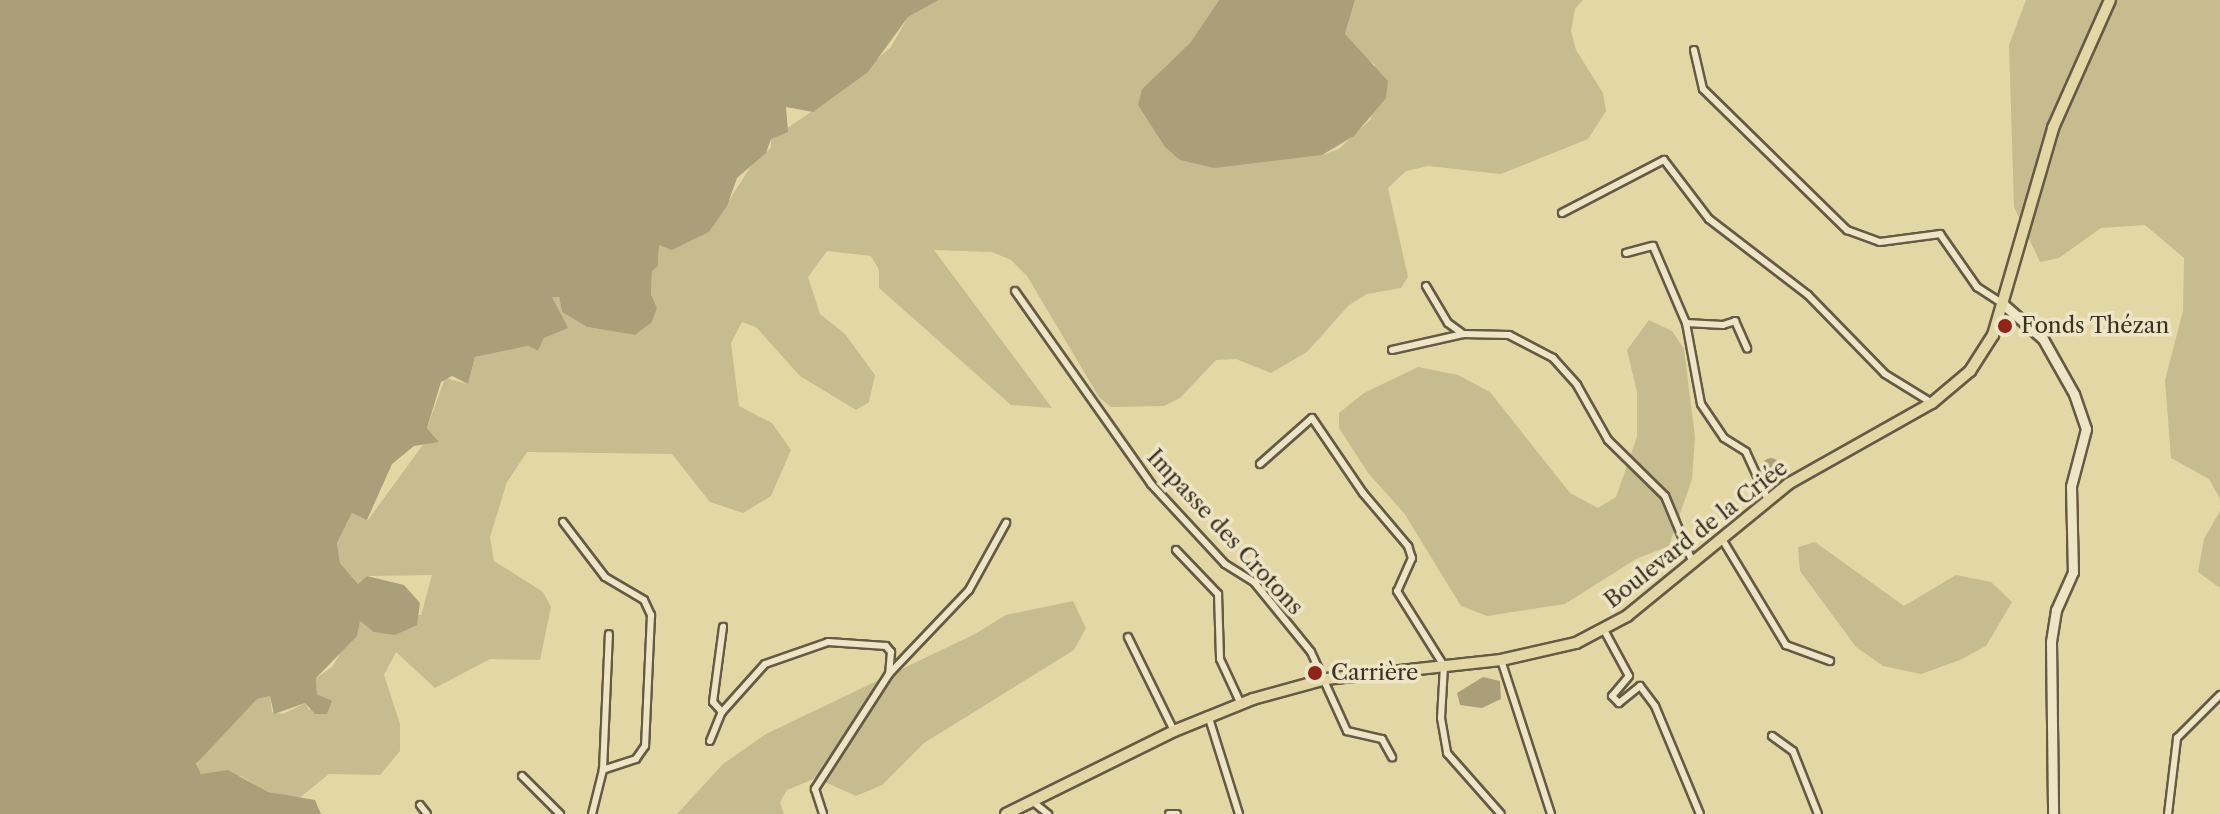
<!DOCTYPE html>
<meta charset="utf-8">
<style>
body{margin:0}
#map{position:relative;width:2220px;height:814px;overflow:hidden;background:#e4d7a6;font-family:"Libre Caslon Text",serif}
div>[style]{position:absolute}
.green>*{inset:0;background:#c7bb90}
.water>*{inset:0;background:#ab9f7a}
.round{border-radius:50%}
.roads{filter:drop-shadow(2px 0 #655a44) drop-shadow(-2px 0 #655a44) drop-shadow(0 2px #655a44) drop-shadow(0 -2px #655a44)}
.street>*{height:6px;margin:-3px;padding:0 3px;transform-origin:3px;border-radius:3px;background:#ede5c5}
.secondary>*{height:9px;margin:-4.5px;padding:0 4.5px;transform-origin:4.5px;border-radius:4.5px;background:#ede5c5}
.primary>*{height:10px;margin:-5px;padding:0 5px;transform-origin:5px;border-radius:5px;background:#e4d7a6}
.dots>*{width:22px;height:22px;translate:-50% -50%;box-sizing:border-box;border:4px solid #ede5c5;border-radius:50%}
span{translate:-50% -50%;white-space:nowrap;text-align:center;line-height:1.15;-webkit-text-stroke:7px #ede5c5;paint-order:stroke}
.poi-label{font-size:22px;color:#3b3124}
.left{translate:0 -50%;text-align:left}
.street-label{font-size:22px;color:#3b3124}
</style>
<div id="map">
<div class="green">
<div style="clip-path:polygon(939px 0,1219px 0,1190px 43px,1142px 89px,1322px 155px,1339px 149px,1371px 119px,1375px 65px,1352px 48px,1345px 34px,1355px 0,1583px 0,1575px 9px,1571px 31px,1576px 50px,1603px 93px,1606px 111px,1588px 139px,1501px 174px,1428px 166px,1406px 171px,1388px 188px,1408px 277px,1401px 288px,1367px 294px,1349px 305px,1307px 352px,1271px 373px,1236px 359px,1216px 360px,1180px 398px,1164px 406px,1111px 407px,1099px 397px,1027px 276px,1011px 260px,992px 252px,934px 250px,1052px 408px,1011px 405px,879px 288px,879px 270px,871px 256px,827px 251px,808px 277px,820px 314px,845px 334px,875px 375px,869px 402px,856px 410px,800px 376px,756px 327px,742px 322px,731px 343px,739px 406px,772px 423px,791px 450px,771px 496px,743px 513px,710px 502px,672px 454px,527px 452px,507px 482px,490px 537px,494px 561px,543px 592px,551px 607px,540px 660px,490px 659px,435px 688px,396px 652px,384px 675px,400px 724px,400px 751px,380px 775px,329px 774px,298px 799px,265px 791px,241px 776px,201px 774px,196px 766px,208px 747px,256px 699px,270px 696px,272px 712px,283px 714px,305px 703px,309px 710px,325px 698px,317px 694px,316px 678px,332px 667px,360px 621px,421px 615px,432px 575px,367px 576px,358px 584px,340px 563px,337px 543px,352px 513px,368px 520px,425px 442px,439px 442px,427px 428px,445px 378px,468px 384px,475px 357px,528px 346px,538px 351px,544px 338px,566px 325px,551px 297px,559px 297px,562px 312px,587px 327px,635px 335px,652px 322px,657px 308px,651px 294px,652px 271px,658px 265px,659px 244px,674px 249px,709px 232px,751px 166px,771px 148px,771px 139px,839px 93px,891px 47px,908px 17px)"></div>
<div style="clip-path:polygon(2026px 0,2220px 0,2220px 499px,2209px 479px,2171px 458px,2165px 380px,2183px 311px,2184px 258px,2145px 225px,2101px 228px,2059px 258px,2040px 262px,2014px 207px,2009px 45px)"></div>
<div style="clip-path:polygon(1649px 320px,1672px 331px,1684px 349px,1695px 437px,1692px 479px,1669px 546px,1636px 559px,1565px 604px,1487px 616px,1461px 606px,1404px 513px,1368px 473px,1339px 428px,1339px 413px,1364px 393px,1418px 367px,1458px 375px,1490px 392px,1570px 493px,1598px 508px,1616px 497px,1637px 437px,1637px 392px,1627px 350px)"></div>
<div style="clip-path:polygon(2220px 511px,2220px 588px,2198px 572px,2204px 539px)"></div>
<div style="clip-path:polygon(1815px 542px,1904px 606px,1956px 575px,1991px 582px,2012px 602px,1986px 646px,1960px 660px,1921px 674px,1883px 666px,1856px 647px,1800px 571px,1798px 547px)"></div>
<div style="clip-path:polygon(1073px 601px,1086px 628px,1074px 650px,924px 743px,882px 785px,856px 796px,816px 778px,787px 790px,780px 802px,784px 814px,677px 814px,723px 764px,766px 734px,975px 634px,1006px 615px)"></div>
</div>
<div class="water">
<div style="clip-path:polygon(0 0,939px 0,908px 17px,868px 72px,813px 112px,786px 107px,788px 132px,771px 139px,766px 153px,737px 178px,727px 206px,709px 232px,672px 250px,659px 245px,658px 266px,652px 271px,651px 294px,657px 308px,652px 322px,635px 335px,587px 327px,562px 312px,559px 297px,552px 297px,568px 328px,544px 338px,538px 351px,528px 346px,475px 357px,468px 384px,452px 376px,441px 382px,427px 428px,439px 442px,414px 446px,392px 464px,367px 520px,352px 513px,337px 543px,340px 563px,358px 584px,367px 576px,404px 585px,420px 603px,417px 625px,395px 635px,374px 632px,360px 621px,357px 636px,316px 678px,317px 694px,332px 701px,327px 714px,315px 714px,305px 703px,274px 714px,270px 696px,257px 699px,196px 764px,201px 774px,228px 770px,268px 792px,315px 800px,321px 814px,0 814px)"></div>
<div style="clip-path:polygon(1219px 0,1355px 0,1345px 34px,1388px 81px,1386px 98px,1354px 136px,1322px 155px,1214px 168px,1180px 160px,1165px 147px,1138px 105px,1142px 89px,1190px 43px)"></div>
<div class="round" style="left:1762px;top:458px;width:18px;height:18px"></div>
<div style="clip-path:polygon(1483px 677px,1500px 681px,1501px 699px,1482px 708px,1460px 705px,1457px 693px)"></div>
</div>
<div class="roads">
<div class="street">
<div style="left:1694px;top:50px;width:40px;rotate:77deg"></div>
<div style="left:1703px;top:89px;width:202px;rotate:44.4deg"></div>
<div style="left:1847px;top:230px;width:35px;rotate:20deg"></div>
<div style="left:1880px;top:242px;width:61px;rotate:-7.6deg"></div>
<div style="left:1940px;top:234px;width:65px;rotate:55.1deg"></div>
<div style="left:1977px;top:287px;width:31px;rotate:33deg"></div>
<div style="left:1562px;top:213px;width:115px;rotate:-27.5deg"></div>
<div style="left:1664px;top:160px;width:74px;rotate:52.7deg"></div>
<div style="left:1709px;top:219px;width:125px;rotate:37.5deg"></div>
<div style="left:1808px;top:295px;width:110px;rotate:45.7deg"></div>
<div style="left:1885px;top:374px;width:55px;rotate:31.7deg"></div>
<div style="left:1626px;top:253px;width:28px;rotate:-15deg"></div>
<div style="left:1653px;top:246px;width:84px;rotate:66.8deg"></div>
<div style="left:1686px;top:323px;width:82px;rotate:79.5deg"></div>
<div style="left:1701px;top:404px;width:41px;rotate:55.9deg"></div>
<div style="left:1724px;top:438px;width:26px;rotate:32deg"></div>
<div style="left:1746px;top:452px;width:53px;rotate:65.4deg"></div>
<div style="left:1426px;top:286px;width:43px;rotate:59.3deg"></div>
<div style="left:1448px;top:323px;width:19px;rotate:36deg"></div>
<div style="left:1463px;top:334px;width:46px;rotate:1.2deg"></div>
<div style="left:1509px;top:335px;width:50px;rotate:27.6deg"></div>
<div style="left:1553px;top:358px;width:36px;rotate:48deg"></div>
<div style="left:1577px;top:385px;width:63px;rotate:60.6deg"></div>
<div style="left:1608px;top:440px;width:80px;rotate:44.5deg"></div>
<div style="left:1665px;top:496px;width:70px;rotate:67.4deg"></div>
<div style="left:1015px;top:291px;width:236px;rotate:54.8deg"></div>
<div style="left:1151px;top:484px;width:109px;rotate:47.2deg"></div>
<div style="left:1225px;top:564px;width:34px;rotate:32deg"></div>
<div style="left:1254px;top:582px;width:90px;rotate:50.8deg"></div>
<div style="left:1311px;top:652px;width:87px;rotate:65.5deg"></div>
<div style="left:1347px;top:731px;width:36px;rotate:13deg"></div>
<div style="left:1382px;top:739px;width:21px;rotate:61deg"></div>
<div style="left:1686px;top:323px;width:37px;rotate:3deg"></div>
<div style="left:1723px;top:325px;width:13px;rotate:-18deg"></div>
<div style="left:1735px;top:321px;width:30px;rotate:66deg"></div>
<div style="left:1392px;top:350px;width:73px;rotate:-12.7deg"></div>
<div style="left:1260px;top:464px;width:69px;rotate:-41.5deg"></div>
<div style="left:1312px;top:418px;width:91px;rotate:55.8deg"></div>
<div style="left:1363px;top:493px;width:70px;rotate:49.7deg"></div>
<div style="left:1408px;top:546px;width:13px;rotate:72deg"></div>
<div style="left:1412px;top:558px;width:36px;rotate:114deg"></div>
<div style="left:1397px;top:591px;width:89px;rotate:57.9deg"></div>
<div style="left:1444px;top:666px;width:52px;rotate:93.3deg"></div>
<div style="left:1441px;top:718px;width:36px;rotate:80deg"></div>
<div style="left:1447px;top:753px;width:81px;rotate:48.5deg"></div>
<div style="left:563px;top:522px;width:69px;rotate:52.6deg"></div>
<div style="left:605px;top:577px;width:45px;rotate:30.5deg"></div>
<div style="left:644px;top:600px;width:17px;rotate:65deg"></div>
<div style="left:651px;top:615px;width:131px;rotate:92.6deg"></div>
<div style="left:645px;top:746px;width:16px;rotate:125deg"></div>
<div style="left:636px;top:759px;width:35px;rotate:162deg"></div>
<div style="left:1722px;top:539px;width:124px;rotate:58.9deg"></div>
<div style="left:1786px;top:645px;width:47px;rotate:20deg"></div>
<div style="left:1176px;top:550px;width:61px;rotate:46.3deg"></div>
<div style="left:1218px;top:594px;width:65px;rotate:88.2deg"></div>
<div style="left:1220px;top:659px;width:47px;rotate:65.1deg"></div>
<div style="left:1604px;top:630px;width:52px;rotate:61.5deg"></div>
<div style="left:1629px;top:676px;width:26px;rotate:130deg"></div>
<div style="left:1612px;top:696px;width:10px;rotate:45deg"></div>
<div style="left:1619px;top:703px;width:27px;rotate:-39deg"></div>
<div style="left:1640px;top:686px;width:25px;rotate:53deg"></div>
<div style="left:1655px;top:706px;width:117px;rotate:67.4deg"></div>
<div style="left:1128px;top:637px;width:105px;rotate:63.9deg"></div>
<div style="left:1501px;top:660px;width:162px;rotate:72deg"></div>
<div style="left:889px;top:674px;width:116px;rotate:-46.4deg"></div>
<div style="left:969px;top:590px;width:77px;rotate:-61.1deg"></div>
<div style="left:722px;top:712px;width:13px;rotate:-132deg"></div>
<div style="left:713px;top:702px;width:76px;rotate:-82.4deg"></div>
<div style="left:1208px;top:715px;width:104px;rotate:72.6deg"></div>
<div style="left:1772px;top:736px;width:26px;rotate:36deg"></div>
<div style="left:1793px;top:751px;width:68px;rotate:68.4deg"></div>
<div style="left:710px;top:741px;width:31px;rotate:-68deg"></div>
<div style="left:722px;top:712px;width:64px;rotate:-48.1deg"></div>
<div style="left:765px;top:664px;width:67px;rotate:-19.2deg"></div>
<div style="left:828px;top:642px;width:58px;rotate:3.9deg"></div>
<div style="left:886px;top:646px;width:8px;rotate:50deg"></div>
<div style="left:891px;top:652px;width:22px;rotate:95deg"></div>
<div style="left:889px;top:674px;width:137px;rotate:122.8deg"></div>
<div style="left:815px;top:789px;width:26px;rotate:72deg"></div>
<div style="left:522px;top:776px;width:54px;rotate:45deg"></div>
<div style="left:1032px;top:801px;width:21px;rotate:39deg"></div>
<div style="left:420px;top:805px;width:11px;rotate:52deg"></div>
<div style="left:592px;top:814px;width:45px;rotate:-76deg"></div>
<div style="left:603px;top:770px;width:136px;rotate:-87.5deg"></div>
<div style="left:1169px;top:814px;width:8px"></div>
<div style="left:2168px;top:814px;width:77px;rotate:-83.2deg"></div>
<div style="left:2177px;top:738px;width:61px;rotate:-45deg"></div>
</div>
<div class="secondary">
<div style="left:2003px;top:304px;width:53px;rotate:41.2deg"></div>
<div style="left:2043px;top:339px;width:63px;rotate:60.6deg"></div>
<div style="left:2074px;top:394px;width:37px;rotate:71deg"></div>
<div style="left:2086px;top:429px;width:59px;rotate:104.7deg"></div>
<div style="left:2071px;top:486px;width:86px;rotate:88.7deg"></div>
<div style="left:2073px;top:572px;width:42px;rotate:114.1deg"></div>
<div style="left:2056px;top:610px;width:32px;rotate:99deg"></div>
<div style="left:2051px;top:642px;width:172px;rotate:89.3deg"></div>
</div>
<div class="primary">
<div style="left:1006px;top:814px;width:187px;rotate:-26.3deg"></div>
<div style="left:1174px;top:731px;width:85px;rotate:-22.1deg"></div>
<div style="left:1253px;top:699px;width:76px;rotate:-15.3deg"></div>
<div style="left:1326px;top:679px;width:176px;rotate:-6.2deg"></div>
<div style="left:1501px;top:660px;width:77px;rotate:-12.8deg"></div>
<div style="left:1576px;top:643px;width:58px;rotate:-27.9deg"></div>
<div style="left:1627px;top:616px;width:208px;rotate:-39.3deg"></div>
<div style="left:1788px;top:484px;width:165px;rotate:-29.4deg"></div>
<div style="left:1932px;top:403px;width:50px;rotate:-40.1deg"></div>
<div style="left:1970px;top:371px;width:43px;rotate:-57.4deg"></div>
<div style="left:1993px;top:335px;width:216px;rotate:-73.8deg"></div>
<div style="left:2053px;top:128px;width:140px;rotate:-66deg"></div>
</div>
</div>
<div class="dots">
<div style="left:2005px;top:326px;background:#8f2418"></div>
<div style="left:1315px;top:673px;background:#8f2418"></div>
</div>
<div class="poi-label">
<span class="left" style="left:2021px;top:326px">Fonds Thézan</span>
<span class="left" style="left:1331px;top:673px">Carrière</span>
</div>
<div class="street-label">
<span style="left:1225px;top:532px;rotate:47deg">Impasse des Crotons</span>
<span style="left:1696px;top:534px;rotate:-38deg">Boulevard de la Criée</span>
</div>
</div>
